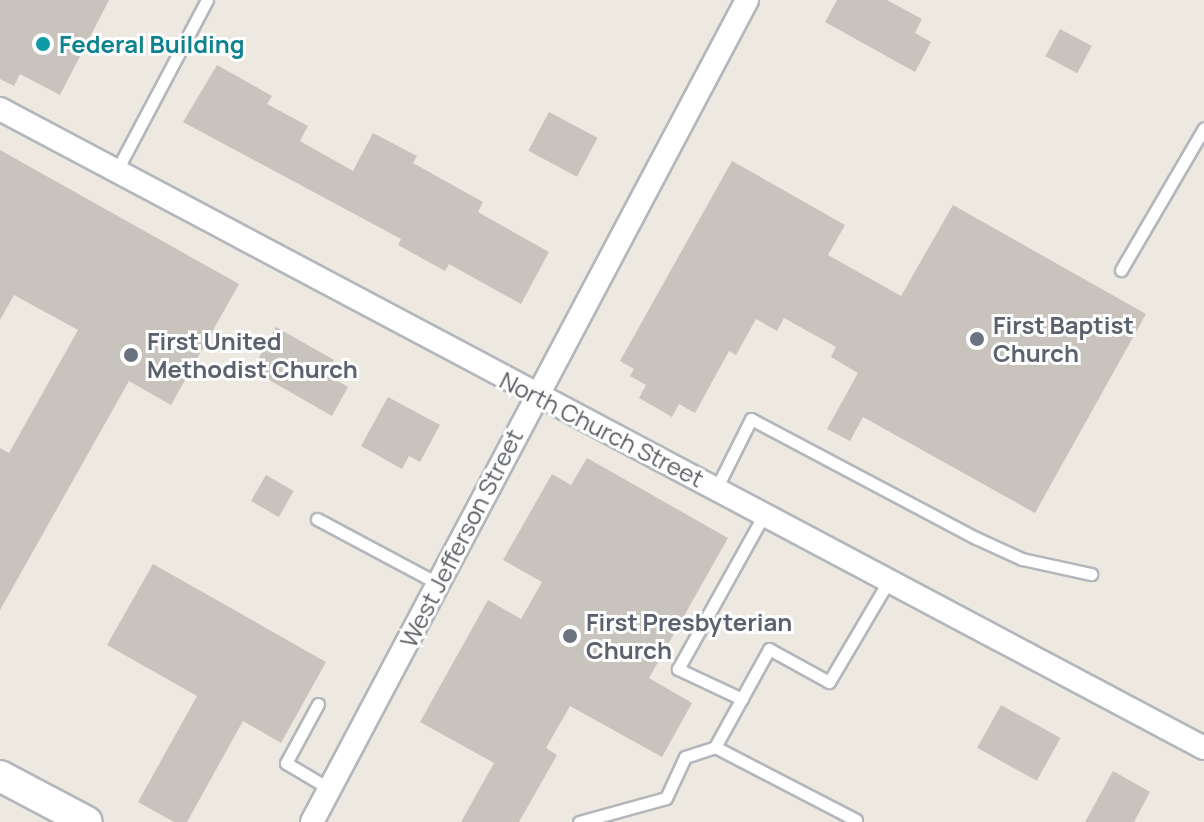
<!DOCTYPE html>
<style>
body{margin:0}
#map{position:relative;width:1204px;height:822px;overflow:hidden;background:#ede9e0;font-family:Manrope,sans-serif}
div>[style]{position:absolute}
.building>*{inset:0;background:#c8c3bd;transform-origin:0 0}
.roads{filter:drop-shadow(2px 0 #b3b7bc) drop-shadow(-2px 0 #b3b7bc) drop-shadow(0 2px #b3b7bc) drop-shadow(0 -2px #b3b7bc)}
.lane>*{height:11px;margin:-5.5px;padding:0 5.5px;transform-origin:5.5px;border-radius:5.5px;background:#fff}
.street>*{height:22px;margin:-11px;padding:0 11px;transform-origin:11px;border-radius:11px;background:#fff}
.secondary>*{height:30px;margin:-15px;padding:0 15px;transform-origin:15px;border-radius:15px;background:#fff}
.dots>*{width:22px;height:22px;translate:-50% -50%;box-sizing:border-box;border:4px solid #fff;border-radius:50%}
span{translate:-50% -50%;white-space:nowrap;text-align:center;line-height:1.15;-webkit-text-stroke:6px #fff;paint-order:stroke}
.culture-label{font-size:24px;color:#0d838f;font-weight:700}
.left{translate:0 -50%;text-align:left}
.worship-label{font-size:24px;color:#5b616d;font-weight:700}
.street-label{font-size:24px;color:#595d62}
</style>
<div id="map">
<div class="building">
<div style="clip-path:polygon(0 0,109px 0,60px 95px,20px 74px,14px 86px,0 79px)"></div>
<div style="clip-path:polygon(837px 0,887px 0,922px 19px,915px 33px,931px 42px,915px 72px,825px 22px)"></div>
<div style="left:1060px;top:29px;width:36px;height:31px;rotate:28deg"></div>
<div style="clip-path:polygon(217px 65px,272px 96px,267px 104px,308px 126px,300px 141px,353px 171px,373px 133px,417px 156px,413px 163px,483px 202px,478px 212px,549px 252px,521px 304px,449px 264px,445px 271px,398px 245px,401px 239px,183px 122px)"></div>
<div style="left:549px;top:112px;width:55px;height:44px;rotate:28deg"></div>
<div style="clip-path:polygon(0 150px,239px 284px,171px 405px,129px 381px,0 610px,0 448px,9px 453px,78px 330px,14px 295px,0 320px)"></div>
<div style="clip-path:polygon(732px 161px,845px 225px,828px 255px,901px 296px,953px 205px,1146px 314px,1035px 513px,863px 417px,850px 441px,827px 429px,858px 373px,831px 357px,836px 347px,784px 318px,777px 331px,756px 319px,736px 355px,729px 351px,695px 413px,679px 404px,672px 417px,639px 398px,646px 385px,630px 376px,634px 369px,620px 361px)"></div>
<div style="clip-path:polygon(276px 327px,334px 360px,326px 374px,348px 387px,332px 416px,252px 370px)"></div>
<div style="clip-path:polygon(388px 397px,440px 425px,420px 462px,409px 456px,402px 469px,361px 446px)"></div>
<div style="clip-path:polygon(587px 458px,728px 538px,649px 678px,692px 703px,662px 757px,570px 706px,546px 748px,557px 755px,519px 822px,461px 822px,494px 763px,420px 722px,488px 600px,521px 619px,542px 582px,503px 560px,552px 474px,571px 485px)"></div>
<div style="left:266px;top:475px;width:32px;height:30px;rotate:30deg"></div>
<div style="clip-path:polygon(153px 564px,326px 662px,281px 743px,243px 721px,187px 822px,174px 822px,138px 802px,197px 696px,107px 645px)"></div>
<div style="left:1001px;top:705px;width:68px;height:49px;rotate:29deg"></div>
<div style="clip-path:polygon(1113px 771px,1150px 792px,1134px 822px,1085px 822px)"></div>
</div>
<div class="roads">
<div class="lane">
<div style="left:118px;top:168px;width:190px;rotate:-62.1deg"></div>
<div style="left:1121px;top:270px;width:164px;rotate:-59.7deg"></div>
<div style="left:717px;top:487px;width:76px;rotate:-63.4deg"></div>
<div style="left:751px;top:419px;width:255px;rotate:27.9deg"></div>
<div style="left:976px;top:538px;width:51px;rotate:24.5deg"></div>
<div style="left:1022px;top:559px;width:71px;rotate:12.3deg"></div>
<div style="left:317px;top:519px;width:134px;rotate:28.1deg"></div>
<div style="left:742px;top:699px;width:71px;rotate:-154.9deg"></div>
<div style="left:678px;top:669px;width:179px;rotate:-60.9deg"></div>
<div style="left:318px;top:704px;width:67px;rotate:118.5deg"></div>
<div style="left:286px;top:763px;width:51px;rotate:30.6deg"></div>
<div style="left:856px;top:820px;width:159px;rotate:-152.6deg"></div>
<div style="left:715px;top:747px;width:112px;rotate:-61.1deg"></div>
<div style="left:769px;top:649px;width:68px;rotate:28.8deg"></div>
<div style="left:829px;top:682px;width:118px;rotate:-59.5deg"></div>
<div style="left:579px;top:822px;width:90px;rotate:-15.4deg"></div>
<div style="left:666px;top:798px;width:45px;rotate:-65.1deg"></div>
<div style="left:685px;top:757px;width:32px;rotate:-18deg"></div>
</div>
<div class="street">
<div style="left:0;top:109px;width:1363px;rotate:27.96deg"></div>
<div style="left:312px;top:822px;width:930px;rotate:-62.11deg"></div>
</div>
<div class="secondary">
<div style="left:0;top:776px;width:98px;rotate:27.9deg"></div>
</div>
</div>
<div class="dots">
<div style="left:43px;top:44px;background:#0f9aa8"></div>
<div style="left:977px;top:339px;background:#6b7280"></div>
<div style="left:131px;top:355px;background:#6b7280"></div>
<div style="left:570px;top:636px;background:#6b7280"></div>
</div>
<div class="culture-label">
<span class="left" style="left:59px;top:44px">Federal Building</span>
</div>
<div class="worship-label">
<span class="left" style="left:993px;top:339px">First Baptist<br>Church</span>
<span class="left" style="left:147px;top:355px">First United<br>Methodist Church</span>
<span class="left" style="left:586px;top:636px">First Presbyterian<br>Church</span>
</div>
<div class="street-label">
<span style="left:602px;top:429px;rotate:27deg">North Church Street</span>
<span style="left:461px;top:538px;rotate:-63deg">West Jefferson Street</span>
</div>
</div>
